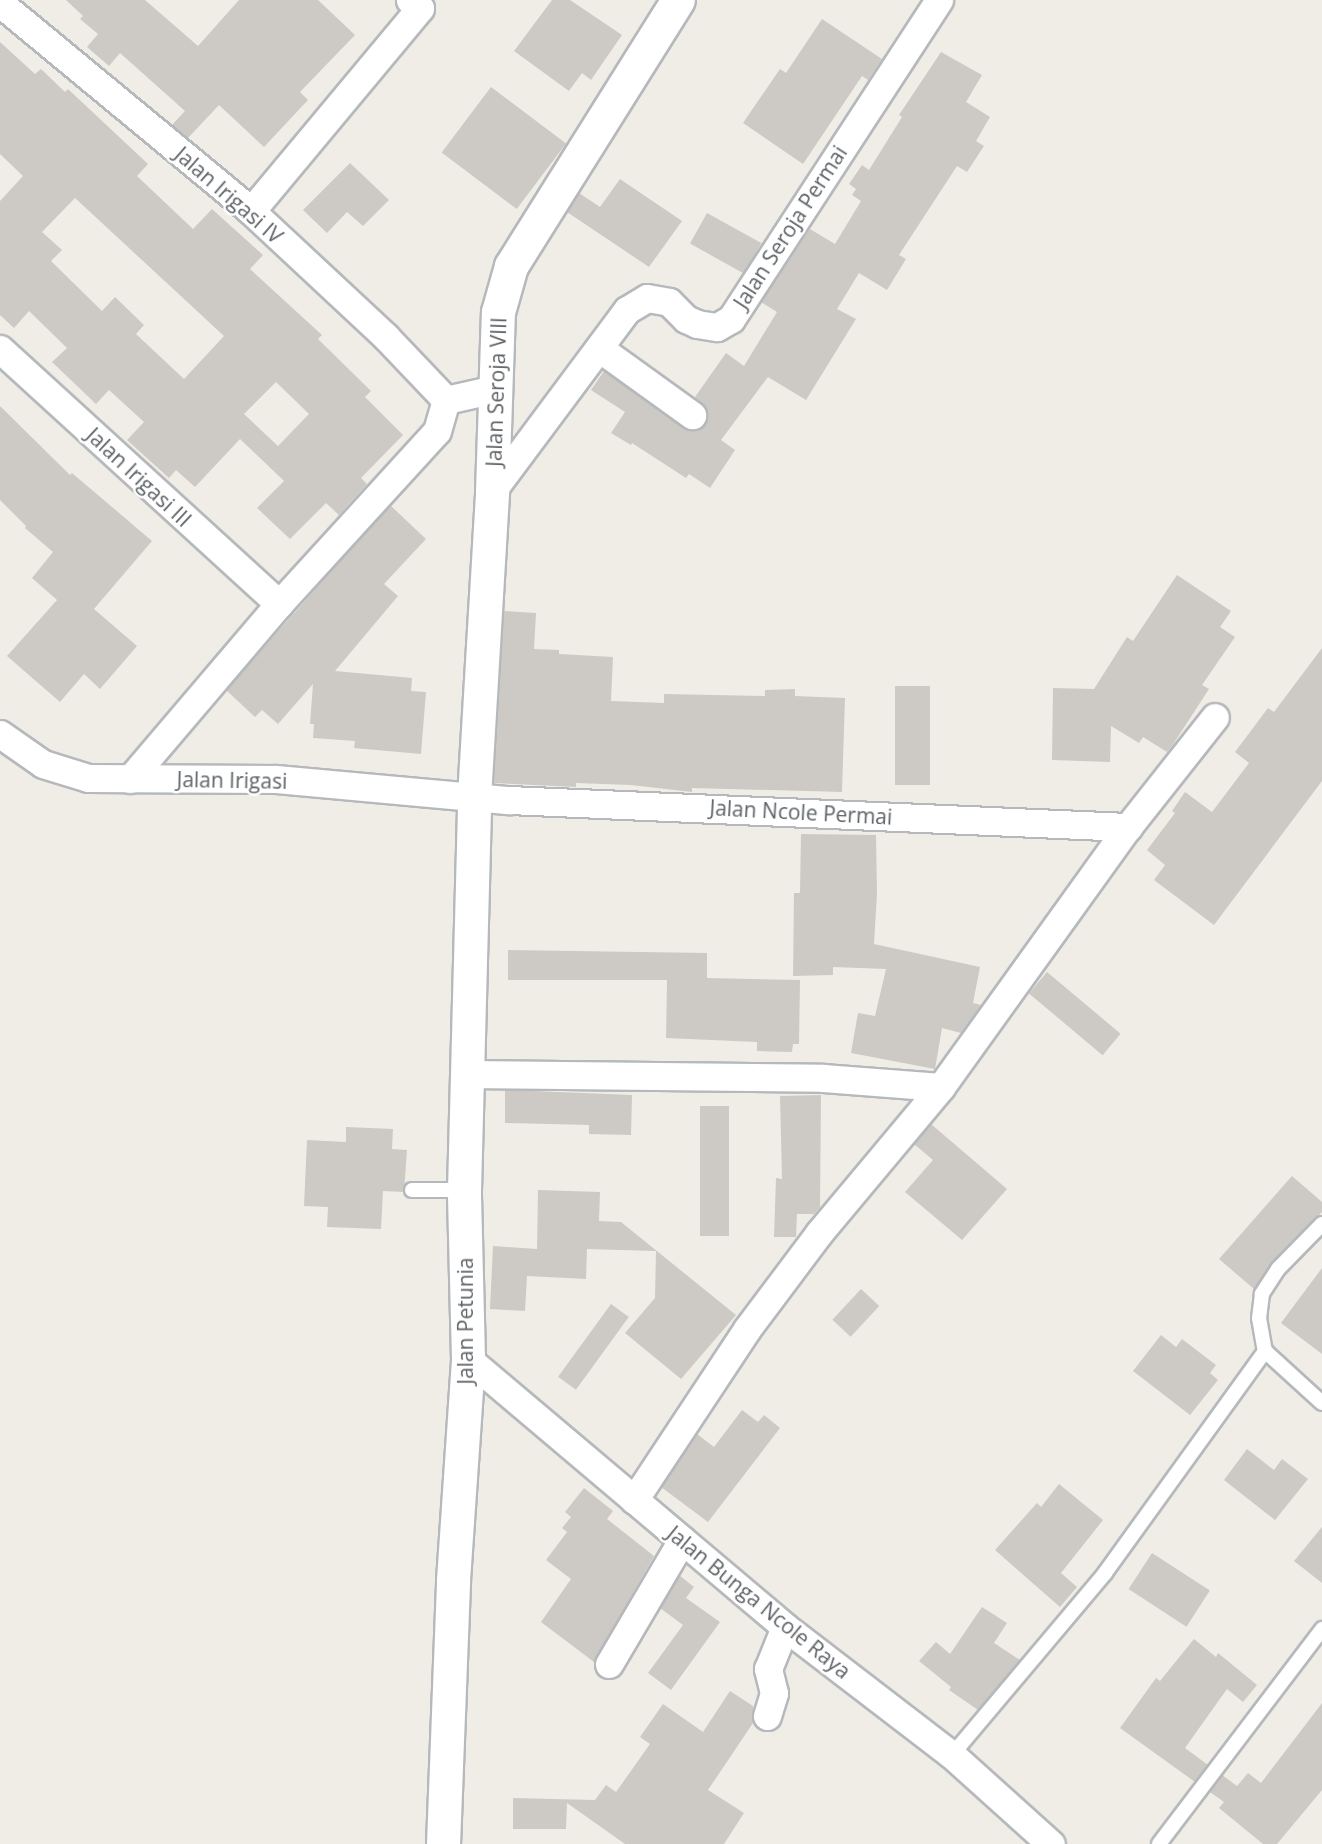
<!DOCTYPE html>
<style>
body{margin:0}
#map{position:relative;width:1322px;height:1844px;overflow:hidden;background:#f0ede6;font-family:"Open Sans",sans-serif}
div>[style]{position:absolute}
.building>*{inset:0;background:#cdc9c5;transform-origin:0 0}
.roads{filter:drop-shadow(2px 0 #b6b9bc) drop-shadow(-2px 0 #b6b9bc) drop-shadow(0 2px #b6b9bc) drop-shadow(0 -2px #b6b9bc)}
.lane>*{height:14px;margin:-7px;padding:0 7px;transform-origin:7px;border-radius:7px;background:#fff}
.street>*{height:27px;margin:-13.5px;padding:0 13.5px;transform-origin:13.5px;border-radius:13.5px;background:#fff}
.secondary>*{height:33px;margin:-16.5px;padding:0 16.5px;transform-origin:16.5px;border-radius:16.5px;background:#fff}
span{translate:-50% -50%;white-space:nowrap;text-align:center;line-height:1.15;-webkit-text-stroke:5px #fff;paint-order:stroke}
.street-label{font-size:21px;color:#5d6266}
</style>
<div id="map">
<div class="building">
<div style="clip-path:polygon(66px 0,145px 0,198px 46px,239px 0,318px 0,355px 35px,300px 92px,308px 100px,264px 147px,219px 105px,188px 138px,172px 125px,185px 111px,120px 53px,109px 66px,87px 47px,98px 34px,80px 19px,83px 16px)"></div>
<div style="clip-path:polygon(552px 0,570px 0,622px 35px,591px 80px,582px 73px,569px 91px,514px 51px)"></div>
<div style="clip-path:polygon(822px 19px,882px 59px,868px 80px,862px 76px,803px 164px,743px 123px,780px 69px,786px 73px)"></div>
<div style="clip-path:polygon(evenodd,0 42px,35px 74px,41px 69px,65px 92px,68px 89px,148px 164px,137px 176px,193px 229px,212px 209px,263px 255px,250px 269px,322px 335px,318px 339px,371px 391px,365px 397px,403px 435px,361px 478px,367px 484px,339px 515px,326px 503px,290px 539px,257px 508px,284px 481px,240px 439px,195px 487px,176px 470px,169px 478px,127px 440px,144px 422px,109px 390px,96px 404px,52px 362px,67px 348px,29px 311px,14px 328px,0 315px,0 201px,23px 176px,0 154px,0 42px,75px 198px,224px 336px,184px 379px,136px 334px,144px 325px,115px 297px,102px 311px,51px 261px,62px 250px,42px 232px,75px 198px,0 42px,276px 382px,309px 414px,278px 446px,244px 414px,276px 382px)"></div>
<div style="clip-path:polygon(941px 52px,982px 75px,966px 102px,990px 117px,976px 141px,984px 146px,967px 172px,957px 166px,899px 255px,906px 259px,887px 290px,859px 273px,837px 309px,856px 319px,806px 400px,768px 377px,721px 440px,735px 450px,710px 488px,689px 474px,686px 478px,632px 443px,631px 445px,611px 433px,625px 412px,591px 390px,604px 371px,683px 428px,691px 431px,704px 425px,708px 417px,707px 409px,695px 397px,726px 353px,744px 366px,777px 312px,761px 302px,810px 229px,835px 244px,861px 201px,852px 195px,856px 189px,849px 184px,862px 165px,869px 170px,902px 117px,899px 115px)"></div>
<div style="left:491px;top:87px;width:94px;height:82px;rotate:37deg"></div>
<div style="clip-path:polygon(350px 163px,389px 200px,363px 226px,347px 212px,327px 233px,303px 210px)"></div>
<div style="clip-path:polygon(620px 179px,682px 221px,649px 267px,567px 212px,579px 193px,600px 207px)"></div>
<div style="left:707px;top:213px;width:62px;height:35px;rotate:29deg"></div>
<div style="clip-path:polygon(0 406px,70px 475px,72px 473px,152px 541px,94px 609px,137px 646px,100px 689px,84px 674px,60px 702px,7px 656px,57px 600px,32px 578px,53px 552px,25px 528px,26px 526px,0 500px)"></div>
<div style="clip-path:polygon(390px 505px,426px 539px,384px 584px,398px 596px,335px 671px,412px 678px,411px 691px,426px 692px,421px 754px,354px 748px,355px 741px,313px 738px,314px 724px,310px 724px,313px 684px,278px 724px,262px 710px,255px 717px,226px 690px)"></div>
<div style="clip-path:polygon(1177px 575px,1231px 611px,1220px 627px,1235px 637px,1202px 685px,1209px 689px,1172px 746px,1167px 752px,1143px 737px,1139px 743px,1111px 726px,1110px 762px,1052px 760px,1053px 688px,1094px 689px,1127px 637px,1133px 641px)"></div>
<div style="clip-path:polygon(504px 611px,536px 613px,534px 649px,559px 650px,559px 654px,613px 657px,611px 701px,664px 703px,664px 694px,765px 696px,765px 690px,795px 689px,795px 696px,845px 698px,842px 792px,692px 788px,692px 792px,631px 785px,576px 783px,576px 787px,494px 783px)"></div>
<div style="clip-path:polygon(1322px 648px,1322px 781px,1214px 925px,1154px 880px,1165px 865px,1147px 850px,1175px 813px,1172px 811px,1185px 792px,1212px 812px,1249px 763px,1235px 752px,1268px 708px,1274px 712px)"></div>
<div style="left:895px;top:686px;width:35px;height:99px"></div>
<div style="clip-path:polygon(801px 834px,876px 835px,877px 894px,874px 944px,980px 967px,973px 1003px,981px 1005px,961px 1033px,942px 1028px,935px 1069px,851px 1053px,858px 1013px,875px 1016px,886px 969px,833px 967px,833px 975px,793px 976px,794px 893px,800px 893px)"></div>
<div style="clip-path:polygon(508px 950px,707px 953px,707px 978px,800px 980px,799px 1044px,793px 1044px,792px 1052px,757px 1051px,757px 1042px,666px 1038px,667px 980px,508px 980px)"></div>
<div style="left:1047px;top:972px;width:96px;height:28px;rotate:40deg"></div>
<div style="clip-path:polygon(505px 1090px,632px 1095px,631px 1135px,589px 1134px,589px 1125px,505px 1123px)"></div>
<div style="clip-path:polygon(821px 1095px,820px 1207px,814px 1214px,797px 1214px,796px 1237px,774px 1237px,776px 1178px,782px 1179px,780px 1096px)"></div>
<div style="left:700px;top:1106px;width:29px;height:130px"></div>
<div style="clip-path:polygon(931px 1124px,1007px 1189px,962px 1240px,905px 1192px,933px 1160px,914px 1144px)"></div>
<div style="clip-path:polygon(346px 1127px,393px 1129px,392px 1149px,407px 1150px,404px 1192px,383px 1191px,381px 1229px,327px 1227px,328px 1207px,304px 1206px,307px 1140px,346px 1142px)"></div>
<div style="clip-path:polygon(1292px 1176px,1322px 1202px,1322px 1212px,1271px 1263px,1254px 1289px,1219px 1259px)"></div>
<div style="clip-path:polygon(538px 1190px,600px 1192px,599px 1221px,621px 1222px,736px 1315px,681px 1379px,625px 1333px,655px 1298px,656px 1251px,587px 1249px,586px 1279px,527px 1276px,525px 1311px,490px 1309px,493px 1246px,537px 1249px)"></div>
<div style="clip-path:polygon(1322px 1268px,1322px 1354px,1281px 1323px)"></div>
<div style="left:861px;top:1289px;width:25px;height:42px;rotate:43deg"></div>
<div style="left:611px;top:1304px;width:22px;height:90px;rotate:36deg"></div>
<div style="clip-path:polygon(1161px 1335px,1176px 1347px,1182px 1339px,1216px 1365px,1210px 1373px,1218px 1380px,1190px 1415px,1133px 1371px)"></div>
<div style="clip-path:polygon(742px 1410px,758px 1422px,764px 1415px,780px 1428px,708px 1522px,661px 1487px,697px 1434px,714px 1447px)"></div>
<div style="clip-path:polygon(1247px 1449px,1274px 1470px,1282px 1459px,1308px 1479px,1275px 1520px,1224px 1480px)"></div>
<div style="clip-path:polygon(1059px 1484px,1103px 1520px,1061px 1573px,1077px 1587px,1060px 1607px,995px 1550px,1037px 1503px,1041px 1507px)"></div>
<div style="clip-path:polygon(584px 1488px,613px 1511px,607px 1519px,654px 1556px,594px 1662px,541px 1622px,571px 1579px,546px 1560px,567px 1532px,562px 1528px,571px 1517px,565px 1512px)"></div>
<div style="clip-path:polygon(1322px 1527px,1322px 1583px,1294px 1561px)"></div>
<div style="left:1152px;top:1553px;width:69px;height:43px;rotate:33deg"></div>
<div style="clip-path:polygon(679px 1575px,694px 1587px,686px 1598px,720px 1622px,671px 1690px,648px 1673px,683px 1625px,660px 1608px)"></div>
<div style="clip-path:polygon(982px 1607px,1007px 1623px,994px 1643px,1020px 1660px,978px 1710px,949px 1690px,951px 1687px,919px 1661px,936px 1642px,950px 1654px)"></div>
<div style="clip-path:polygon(1194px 1639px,1216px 1657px,1218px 1653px,1257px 1685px,1243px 1702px,1227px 1689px,1185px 1748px,1208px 1765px,1195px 1782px,1120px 1728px,1156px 1678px,1160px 1681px)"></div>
<div style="clip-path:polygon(730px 1691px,753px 1706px,753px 1723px,708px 1790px,744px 1813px,724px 1844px,625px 1844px,567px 1803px,566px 1829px,513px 1829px,513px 1798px,595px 1800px,606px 1785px,616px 1792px,650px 1744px,640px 1737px,663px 1704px,703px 1732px)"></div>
<div style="clip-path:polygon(1322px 1703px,1322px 1790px,1277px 1844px,1263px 1844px,1219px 1808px,1224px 1802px,1210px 1792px,1222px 1775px,1237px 1786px,1248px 1773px,1261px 1783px)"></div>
</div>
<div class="roads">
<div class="lane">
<div style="left:412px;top:1190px;width:52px"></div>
<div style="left:1322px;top:1224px;width:63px;rotate:134.4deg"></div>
<div style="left:1278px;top:1269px;width:30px;rotate:123deg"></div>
<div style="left:1262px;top:1294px;width:24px;rotate:97deg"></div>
<div style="left:1259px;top:1318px;width:34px;rotate:80deg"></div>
<div style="left:1265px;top:1351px;width:77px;rotate:42.4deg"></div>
<div style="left:952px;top:1755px;width:238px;rotate:-49.9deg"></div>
<div style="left:1105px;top:1573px;width:274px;rotate:-54.2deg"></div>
<div style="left:1159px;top:1844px;width:270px;rotate:-52.8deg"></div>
</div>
<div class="street">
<div style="left:0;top:3px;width:326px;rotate:39.6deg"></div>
<div style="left:251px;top:211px;width:185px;rotate:43deg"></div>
<div style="left:386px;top:337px;width:87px;rotate:46.4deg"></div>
<div style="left:251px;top:211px;width:264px;rotate:-50.2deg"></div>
<div style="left:420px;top:8px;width:13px;rotate:-141deg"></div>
<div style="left:599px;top:348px;width:115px;rotate:35.8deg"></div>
<div style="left:0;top:349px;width:378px;rotate:42.4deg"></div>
<div style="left:446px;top:400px;width:50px;rotate:-12.7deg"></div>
<div style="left:492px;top:491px;width:226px;rotate:-53.3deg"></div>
<div style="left:627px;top:310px;width:23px;rotate:-31deg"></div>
<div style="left:647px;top:298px;width:22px;rotate:10deg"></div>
<div style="left:669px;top:302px;width:24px;rotate:45deg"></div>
<div style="left:686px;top:319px;width:12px;rotate:24deg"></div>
<div style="left:697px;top:324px;width:20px;rotate:9deg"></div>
<div style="left:717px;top:327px;width:16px;rotate:-30deg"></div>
<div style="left:731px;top:319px;width:381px;rotate:-56.9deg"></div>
<div style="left:0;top:734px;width:52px;rotate:34.9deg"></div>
<div style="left:43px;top:764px;width:47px;rotate:17.3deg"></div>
<div style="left:88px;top:778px;width:188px;rotate:0.3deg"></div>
<div style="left:276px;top:779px;width:234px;rotate:5.2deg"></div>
<div style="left:509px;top:800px;width:620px;rotate:2.5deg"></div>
<div style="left:130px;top:779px;width:230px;rotate:-49.6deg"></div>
<div style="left:279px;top:604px;width:234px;rotate:-47.6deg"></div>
<div style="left:437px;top:431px;width:32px;rotate:-74deg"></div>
<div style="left:468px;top:1074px;width:355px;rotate:0.6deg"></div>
<div style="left:823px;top:1078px;width:118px;rotate:4.4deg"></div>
<div style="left:468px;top:1359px;width:415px;rotate:40.2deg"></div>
<div style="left:785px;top:1627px;width:210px;rotate:37.5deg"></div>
<div style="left:952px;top:1755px;width:133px;rotate:42deg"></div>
<div style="left:634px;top:1500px;width:205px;rotate:-56.5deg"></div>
<div style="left:747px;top:1329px;width:120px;rotate:-53.1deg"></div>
<div style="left:819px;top:1233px;width:190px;rotate:-50.1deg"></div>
<div style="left:941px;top:1087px;width:320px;rotate:-54.3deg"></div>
<div style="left:1128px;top:827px;width:140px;rotate:-51.7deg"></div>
<div style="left:609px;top:1664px;width:144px;rotate:-59.5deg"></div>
<div style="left:767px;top:1716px;width:24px;rotate:-73deg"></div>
<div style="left:774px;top:1693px;width:25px;rotate:-104deg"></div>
<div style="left:768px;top:1669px;width:45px;rotate:-68deg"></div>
</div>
<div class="secondary">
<div style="left:443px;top:1844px;width:264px;rotate:-87.8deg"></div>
<div style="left:453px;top:1580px;width:222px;rotate:-86.1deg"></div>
<div style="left:468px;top:1359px;width:169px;rotate:-91.4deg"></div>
<div style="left:464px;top:1190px;width:393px;rotate:-88.5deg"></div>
<div style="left:474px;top:797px;width:307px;rotate:-86.6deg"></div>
<div style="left:492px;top:491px;width:179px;rotate:-88.1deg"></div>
<div style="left:498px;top:312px;width:48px;rotate:-74.2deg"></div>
<div style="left:511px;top:266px;width:314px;rotate:-57.9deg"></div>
</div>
</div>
<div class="street-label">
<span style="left:229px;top:195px;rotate:41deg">Jalan Irigasi IV</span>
<span style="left:790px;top:227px;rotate:-57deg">Jalan Seroja Permai</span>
<span style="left:496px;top:392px;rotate:-88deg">Jalan Seroja VIII</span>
<span style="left:139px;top:477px;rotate:43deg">Jalan Irigasi III</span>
<span style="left:232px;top:780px;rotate:1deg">Jalan Irigasi</span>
<span style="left:801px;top:812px;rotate:3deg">Jalan Ncole Permai</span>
<span style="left:465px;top:1321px;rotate:-90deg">Jalan Petunia</span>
<span style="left:759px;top:1602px;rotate:39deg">Jalan Bunga Ncole Raya</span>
</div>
</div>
